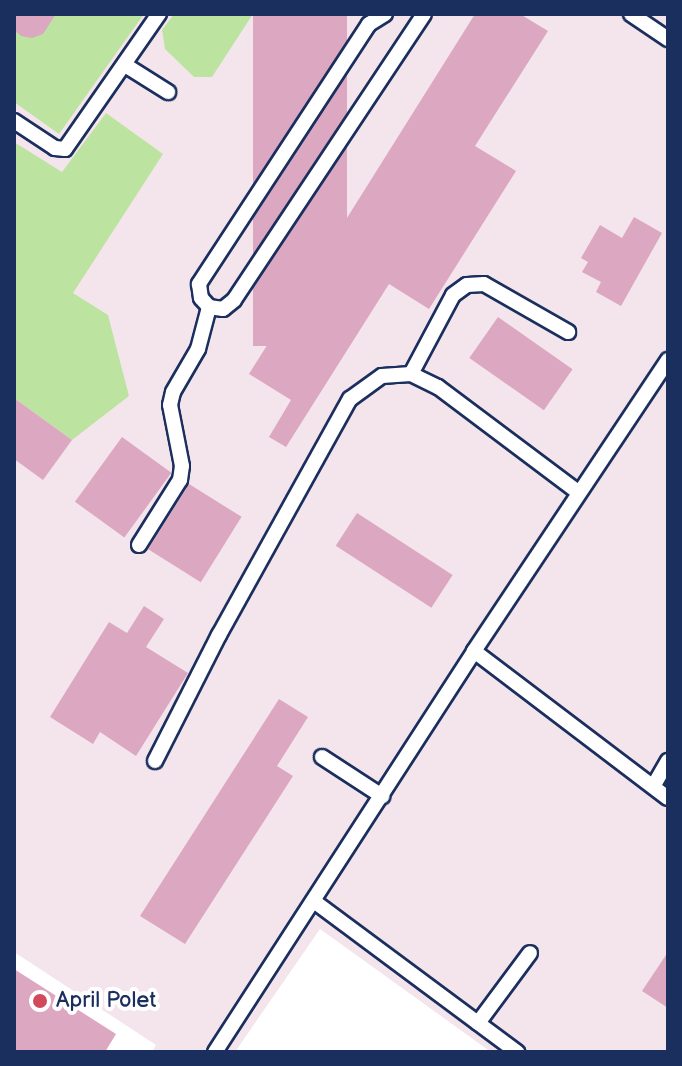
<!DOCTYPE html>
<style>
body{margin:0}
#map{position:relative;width:682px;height:1066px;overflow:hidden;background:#fff;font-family:"Balsamiq Sans",sans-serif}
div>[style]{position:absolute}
.built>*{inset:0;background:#f4e5ec}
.green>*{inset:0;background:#bce4a0}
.building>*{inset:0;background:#dca7c1;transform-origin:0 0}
.roads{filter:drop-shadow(2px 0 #1b2f5e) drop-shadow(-2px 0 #1b2f5e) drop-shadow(0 2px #1b2f5e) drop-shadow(0 -2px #1b2f5e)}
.service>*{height:14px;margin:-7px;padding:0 7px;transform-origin:7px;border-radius:7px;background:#fff}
.dots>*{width:22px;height:22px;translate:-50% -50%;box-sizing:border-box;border:4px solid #fff;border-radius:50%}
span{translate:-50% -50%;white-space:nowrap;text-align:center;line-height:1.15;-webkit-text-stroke:8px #fff;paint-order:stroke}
.poi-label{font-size:22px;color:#1b2f5e}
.left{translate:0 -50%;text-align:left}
.frame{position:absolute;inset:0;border:16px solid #1b2f5e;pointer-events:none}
</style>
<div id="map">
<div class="built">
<div style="clip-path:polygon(14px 14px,668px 14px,668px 1052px,491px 1052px,320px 929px,235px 1052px,152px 1052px,156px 1045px,14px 952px)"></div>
</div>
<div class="green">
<div style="clip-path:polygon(14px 14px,144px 14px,59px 134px,14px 102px)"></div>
<div style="clip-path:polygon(174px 14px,253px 14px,212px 77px,194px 77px,165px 49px,162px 30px)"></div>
<div style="clip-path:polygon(106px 113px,163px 154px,73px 293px,108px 315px,129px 396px,72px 440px,14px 398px,14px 142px,62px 172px)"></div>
</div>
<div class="building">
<div style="clip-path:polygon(14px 14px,56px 14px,43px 34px,32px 38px,21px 36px,14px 30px)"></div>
<div style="left:253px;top:14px;width:94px;height:332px"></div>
<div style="clip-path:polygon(475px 14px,520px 14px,548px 31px,475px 146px,516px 171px,429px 309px,389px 284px,286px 447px,269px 437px,291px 400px,249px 374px)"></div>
<div style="clip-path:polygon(634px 217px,662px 233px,621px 306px,596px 292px,601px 282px,582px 272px,588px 262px,581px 258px,600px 225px,622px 238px)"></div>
<div style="left:498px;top:317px;width:91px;height:50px;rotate:35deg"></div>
<div style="clip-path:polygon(14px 398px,72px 440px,43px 480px,14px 459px)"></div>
<div style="left:122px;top:437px;width:61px;height:80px;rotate:36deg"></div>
<div style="left:189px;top:484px;width:62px;height:77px;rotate:32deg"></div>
<div style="left:357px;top:513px;width:114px;height:39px;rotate:33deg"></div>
<div style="clip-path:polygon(144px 606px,164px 619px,146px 647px,188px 673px,136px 756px,100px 732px,93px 744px,50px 717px,109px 622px,127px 633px)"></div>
<div style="clip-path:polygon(279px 699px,308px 717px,277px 766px,293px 776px,185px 944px,140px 916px)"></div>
<div style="clip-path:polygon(668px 952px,668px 1008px,642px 991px)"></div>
<div style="clip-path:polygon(14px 969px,116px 1034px,105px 1052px,14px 1052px)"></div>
</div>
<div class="roads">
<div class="service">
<div style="left:385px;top:14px;width:19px;rotate:148deg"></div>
<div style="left:369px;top:24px;width:311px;rotate:123.2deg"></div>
<div style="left:199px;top:284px;width:14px;rotate:82deg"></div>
<div style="left:201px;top:298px;width:12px;rotate:48deg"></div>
<div style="left:209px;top:307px;width:14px;rotate:8deg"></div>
<div style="left:223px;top:309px;width:14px;rotate:-39deg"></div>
<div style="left:234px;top:300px;width:343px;rotate:-56.4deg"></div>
<div style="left:631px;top:14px;width:45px;rotate:34deg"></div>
<div style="left:125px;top:65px;width:51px;rotate:32.1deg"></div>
<div style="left:14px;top:121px;width:49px;rotate:33.4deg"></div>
<div style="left:55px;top:148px;width:10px;rotate:6deg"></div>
<div style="left:65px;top:149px;width:165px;rotate:-55.2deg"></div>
<div style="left:411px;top:374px;width:89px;rotate:-62deg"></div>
<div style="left:453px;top:295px;width:17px;rotate:-36deg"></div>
<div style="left:467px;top:285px;width:17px;rotate:-3deg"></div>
<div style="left:484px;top:284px;width:97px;rotate:29.7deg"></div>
<div style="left:139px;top:545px;width:77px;rotate:-57.8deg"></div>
<div style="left:180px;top:480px;width:14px;rotate:-82deg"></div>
<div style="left:182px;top:466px;width:62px;rotate:-101.1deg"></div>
<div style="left:170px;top:405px;width:13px;rotate:-77deg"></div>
<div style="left:173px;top:392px;width:50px;rotate:-59.8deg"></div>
<div style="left:198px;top:349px;width:43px;rotate:-75.3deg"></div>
<div style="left:474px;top:651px;width:243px;rotate:37.2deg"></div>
<div style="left:322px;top:757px;width:72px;rotate:33deg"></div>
<div style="left:155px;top:761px;width:141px;rotate:-63.1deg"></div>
<div style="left:219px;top:635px;width:270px;rotate:-61deg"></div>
<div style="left:350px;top:399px;width:39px;rotate:-36deg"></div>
<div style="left:382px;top:376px;width:29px;rotate:-4deg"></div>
<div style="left:411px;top:374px;width:30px;rotate:26deg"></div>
<div style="left:438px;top:387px;width:176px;rotate:36.9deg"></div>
<div style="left:654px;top:785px;width:28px;rotate:-60deg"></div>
<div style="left:315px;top:902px;width:252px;rotate:36.6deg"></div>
<div style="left:478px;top:1023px;width:87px;rotate:-53.4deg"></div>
<div style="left:215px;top:1052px;width:477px;rotate:-57.1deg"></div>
<div style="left:474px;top:651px;width:350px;rotate:-56.3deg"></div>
</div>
</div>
<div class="dots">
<div style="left:40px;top:1001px;background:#d1495b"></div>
</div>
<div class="poi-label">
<span class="left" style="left:56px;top:1001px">April Polet</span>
</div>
<div class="frame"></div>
</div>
